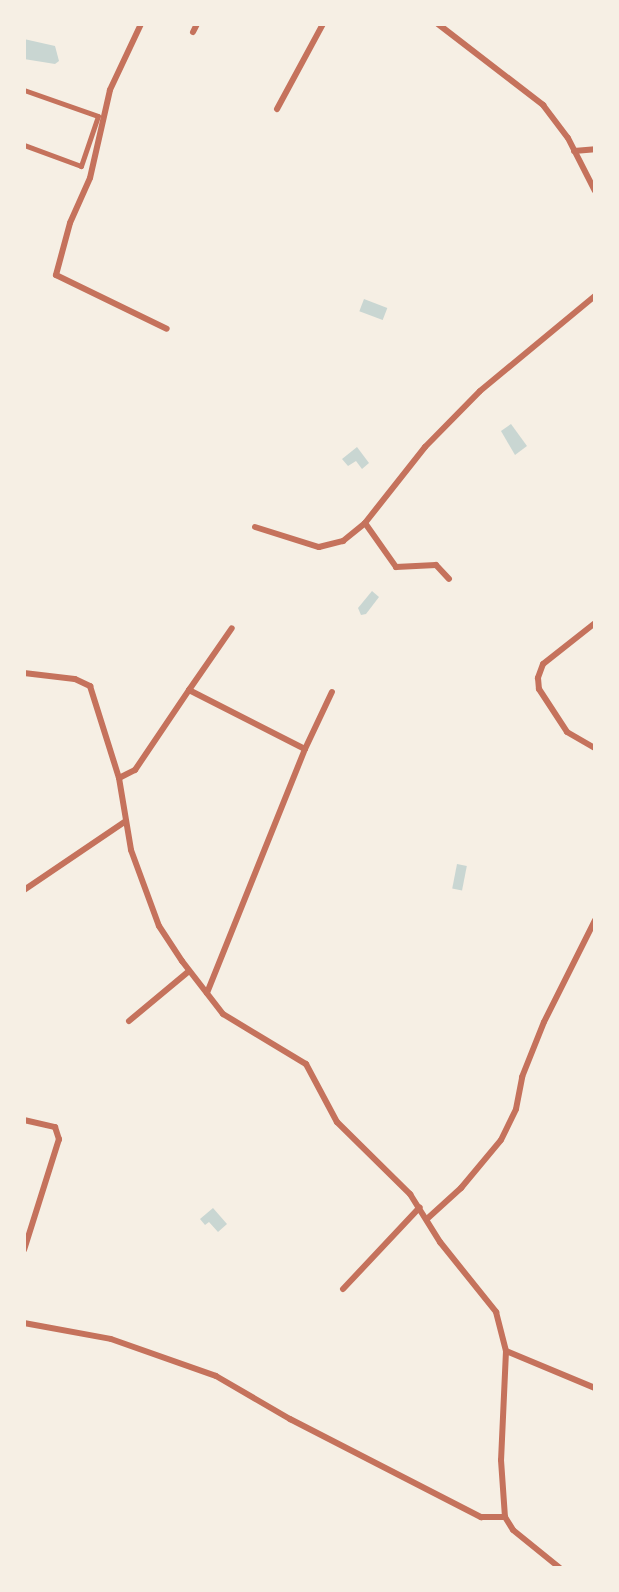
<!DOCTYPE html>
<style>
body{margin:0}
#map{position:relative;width:619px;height:1592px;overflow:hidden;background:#f6efe4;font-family:Commissioner,sans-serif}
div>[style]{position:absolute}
.water>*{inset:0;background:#c9d6d2;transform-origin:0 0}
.pedestrian>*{height:5px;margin:-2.5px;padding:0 2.5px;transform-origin:2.5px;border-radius:2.5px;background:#c5725c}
.minor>*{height:6px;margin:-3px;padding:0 3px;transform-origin:3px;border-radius:3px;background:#c5725c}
span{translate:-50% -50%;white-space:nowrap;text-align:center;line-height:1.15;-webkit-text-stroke:6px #f6efe4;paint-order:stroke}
.frame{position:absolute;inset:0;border:26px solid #f6efe4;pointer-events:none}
</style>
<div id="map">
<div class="water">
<div style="clip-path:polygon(24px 39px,55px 46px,59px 61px,55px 64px,24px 59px)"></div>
<div style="left:364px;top:299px;width:25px;height:13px;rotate:21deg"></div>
<div style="clip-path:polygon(511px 424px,527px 446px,515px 455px,501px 431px)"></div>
<div style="clip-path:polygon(357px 447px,369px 463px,362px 469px,356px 461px,348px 466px,342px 459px)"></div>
<div style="clip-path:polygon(372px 591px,379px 597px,366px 614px,361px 615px,358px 608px)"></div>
<div style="left:457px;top:864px;width:10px;height:25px;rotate:11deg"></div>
<div style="clip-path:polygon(213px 1208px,227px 1224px,218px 1232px,209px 1222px,205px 1225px,200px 1219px)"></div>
</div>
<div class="pedestrian">
<div style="left:24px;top:90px;width:78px;rotate:19.4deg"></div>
<div style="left:98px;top:116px;width:53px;rotate:108.8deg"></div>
<div style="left:81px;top:166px;width:61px;rotate:-159.8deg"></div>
</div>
<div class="minor">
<div style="left:141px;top:24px;width:73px;rotate:115.2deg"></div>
<div style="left:110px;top:90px;width:90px;rotate:102.8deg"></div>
<div style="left:90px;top:178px;width:49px;rotate:114deg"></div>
<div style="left:70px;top:223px;width:54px;rotate:105.1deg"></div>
<div style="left:56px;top:275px;width:123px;rotate:25.9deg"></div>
<div style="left:438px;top:24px;width:133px;rotate:37.6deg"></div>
<div style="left:543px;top:105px;width:41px;rotate:52.9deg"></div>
<div style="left:568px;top:138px;width:59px;rotate:63deg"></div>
<div style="left:193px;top:32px;width:9px;rotate:-63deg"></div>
<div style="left:277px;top:109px;width:97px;rotate:-61.6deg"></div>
<div style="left:574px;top:151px;width:21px;rotate:-5deg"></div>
<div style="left:365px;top:523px;width:54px;rotate:54.8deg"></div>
<div style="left:396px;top:567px;width:40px;rotate:-2.9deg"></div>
<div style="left:436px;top:565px;width:19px;rotate:47deg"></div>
<div style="left:255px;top:527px;width:67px;rotate:17.4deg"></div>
<div style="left:319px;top:547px;width:25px;rotate:-14deg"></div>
<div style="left:343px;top:541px;width:28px;rotate:-39deg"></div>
<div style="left:365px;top:523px;width:97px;rotate:-51.7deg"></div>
<div style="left:425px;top:447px;width:78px;rotate:-45.5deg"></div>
<div style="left:480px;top:391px;width:149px;rotate:-39.6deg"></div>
<div style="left:595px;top:623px;width:66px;rotate:141.7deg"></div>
<div style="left:543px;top:664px;width:15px;rotate:110deg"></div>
<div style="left:538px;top:678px;width:11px;rotate:85deg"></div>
<div style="left:539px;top:689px;width:51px;rotate:56.9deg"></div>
<div style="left:567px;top:732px;width:32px;rotate:30deg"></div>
<div style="left:24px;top:673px;width:51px;rotate:6.7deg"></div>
<div style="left:75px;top:679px;width:17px;rotate:25deg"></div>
<div style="left:90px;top:686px;width:96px;rotate:72.5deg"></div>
<div style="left:119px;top:778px;width:73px;rotate:80.5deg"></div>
<div style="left:131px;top:850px;width:81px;rotate:69.8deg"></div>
<div style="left:159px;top:926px;width:42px;rotate:56.7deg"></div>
<div style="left:182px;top:961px;width:67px;rotate:52.3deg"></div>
<div style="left:223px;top:1014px;width:97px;rotate:31.1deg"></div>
<div style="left:306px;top:1064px;width:66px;rotate:61.9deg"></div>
<div style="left:337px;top:1122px;width:103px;rotate:44.6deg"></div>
<div style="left:410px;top:1194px;width:57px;rotate:58deg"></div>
<div style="left:440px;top:1242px;width:90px;rotate:51.3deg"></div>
<div style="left:496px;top:1312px;width:40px;rotate:75.6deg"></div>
<div style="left:506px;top:1351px;width:109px;rotate:92.6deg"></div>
<div style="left:501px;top:1460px;width:57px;rotate:86deg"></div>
<div style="left:505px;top:1517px;width:15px;rotate:58deg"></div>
<div style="left:513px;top:1530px;width:60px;rotate:39deg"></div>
<div style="left:189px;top:690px;width:75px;rotate:-55.3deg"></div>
<div style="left:305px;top:749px;width:63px;rotate:-64.7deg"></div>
<div style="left:119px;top:778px;width:18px;rotate:-27deg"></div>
<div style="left:135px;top:770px;width:97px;rotate:-56deg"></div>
<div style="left:189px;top:690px;width:130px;rotate:27deg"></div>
<div style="left:305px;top:749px;width:263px;rotate:111.9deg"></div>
<div style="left:24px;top:890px;width:123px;rotate:-34.1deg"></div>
<div style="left:129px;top:1021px;width:78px;rotate:-39.8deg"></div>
<div style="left:24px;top:1120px;width:32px;rotate:13deg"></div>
<div style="left:55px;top:1127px;width:13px;rotate:72deg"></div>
<div style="left:59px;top:1139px;width:116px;rotate:107.5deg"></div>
<div style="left:428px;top:1218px;width:45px;rotate:-42.3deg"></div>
<div style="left:461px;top:1188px;width:62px;rotate:-50.2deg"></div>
<div style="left:501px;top:1140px;width:34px;rotate:-64deg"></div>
<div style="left:516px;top:1109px;width:33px;rotate:-79deg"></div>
<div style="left:522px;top:1077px;width:59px;rotate:-68.2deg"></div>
<div style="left:544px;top:1022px;width:114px;rotate:-63.4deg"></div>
<div style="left:343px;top:1289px;width:112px;rotate:-46.8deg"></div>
<div style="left:24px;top:1323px;width:88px;rotate:10.4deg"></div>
<div style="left:111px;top:1339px;width:111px;rotate:19.4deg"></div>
<div style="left:216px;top:1376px;width:86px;rotate:30.2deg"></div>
<div style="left:290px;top:1419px;width:215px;rotate:27.2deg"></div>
<div style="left:481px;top:1517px;width:24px"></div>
<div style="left:506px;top:1351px;width:96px;rotate:22.6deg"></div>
</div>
<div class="frame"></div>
</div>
